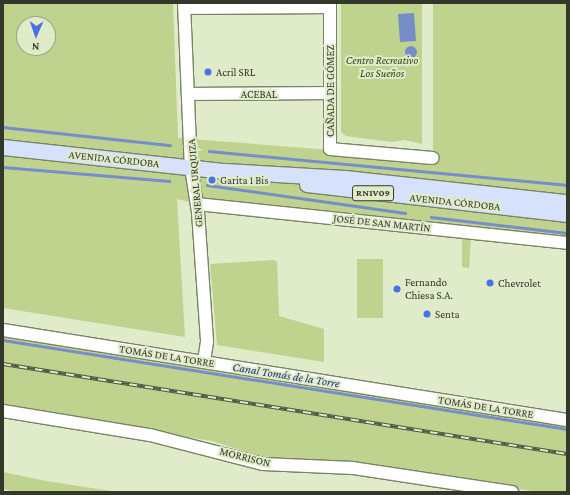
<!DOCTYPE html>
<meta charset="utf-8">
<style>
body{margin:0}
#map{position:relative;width:570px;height:495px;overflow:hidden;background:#e0ebca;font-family:"Crimson Pro",serif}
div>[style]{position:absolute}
.green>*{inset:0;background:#bfd38f;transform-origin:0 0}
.water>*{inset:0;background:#758eca;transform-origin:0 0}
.round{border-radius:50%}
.stream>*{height:2.5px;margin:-1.25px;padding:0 1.25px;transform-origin:1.25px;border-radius:1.25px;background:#758eca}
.roads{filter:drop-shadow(1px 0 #798365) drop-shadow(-1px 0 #798365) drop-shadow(0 1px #798365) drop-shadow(0 -1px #798365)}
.minor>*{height:12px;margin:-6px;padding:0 6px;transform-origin:6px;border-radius:6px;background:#fff}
.major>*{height:15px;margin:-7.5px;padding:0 7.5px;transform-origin:7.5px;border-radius:7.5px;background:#d6e2fc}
.rail>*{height:4px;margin-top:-2px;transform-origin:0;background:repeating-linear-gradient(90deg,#e0ebca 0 8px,#525747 0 16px);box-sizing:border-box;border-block:1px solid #525747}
.dots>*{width:11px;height:11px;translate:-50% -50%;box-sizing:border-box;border:2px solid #e0ebca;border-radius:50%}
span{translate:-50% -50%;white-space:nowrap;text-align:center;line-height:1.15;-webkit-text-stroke:4px #e0ebca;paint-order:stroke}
.shield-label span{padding:1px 3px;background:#e0ebca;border:1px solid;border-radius:3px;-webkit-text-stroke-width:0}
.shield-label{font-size:10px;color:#34382b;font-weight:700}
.park-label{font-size:11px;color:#34400c;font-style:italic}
.poi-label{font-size:11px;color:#34382b}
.left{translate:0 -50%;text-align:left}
.street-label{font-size:11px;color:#34382b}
.water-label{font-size:12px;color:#1c337a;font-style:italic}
.frame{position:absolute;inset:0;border:4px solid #34382b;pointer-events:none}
.north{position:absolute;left:16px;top:16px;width:40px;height:40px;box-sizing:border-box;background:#e0ebca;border:1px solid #9ba38a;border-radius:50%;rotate:182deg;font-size:11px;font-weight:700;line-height:16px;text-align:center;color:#34382b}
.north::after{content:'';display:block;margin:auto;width:14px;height:18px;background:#4972e5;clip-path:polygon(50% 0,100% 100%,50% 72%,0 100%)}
</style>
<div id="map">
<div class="green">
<div style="clip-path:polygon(evenodd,3px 3px,173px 3px,178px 138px,433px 158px,433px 3px,567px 3px,567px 243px,197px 204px,177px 199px,185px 337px,3px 308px,3px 3px,24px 24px,48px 24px,48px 48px,24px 48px,24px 24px)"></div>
<div style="clip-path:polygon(341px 3px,422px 3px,422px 144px,405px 140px,392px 142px,346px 136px,341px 132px)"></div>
<div style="clip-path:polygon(462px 238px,471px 239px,469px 268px,462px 267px)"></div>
<div style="left:383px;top:259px;width:59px;height:26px;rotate:90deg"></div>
<div style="clip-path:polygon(273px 260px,277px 261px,279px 316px,324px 329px,324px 362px,217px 345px,210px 264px)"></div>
<div style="clip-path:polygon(3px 330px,567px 420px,567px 492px,538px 492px,371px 466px,275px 461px,212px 441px,3px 408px)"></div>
<div style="clip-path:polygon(3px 472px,46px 481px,118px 492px,17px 492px,3px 489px)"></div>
</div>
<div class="water">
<div style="left:414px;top:13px;width:28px;height:16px;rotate:86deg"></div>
<div class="round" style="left:405px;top:46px;width:12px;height:12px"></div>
</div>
<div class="stream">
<div style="left:3px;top:127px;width:168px;rotate:6.2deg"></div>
<div style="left:209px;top:151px;width:360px;rotate:5.4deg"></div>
<div style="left:3px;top:167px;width:167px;rotate:4.8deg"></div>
<div style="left:207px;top:185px;width:200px;rotate:8deg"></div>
<div style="left:431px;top:217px;width:137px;rotate:6.7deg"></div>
<div style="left:3px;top:340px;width:571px;rotate:8.97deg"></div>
</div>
<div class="roads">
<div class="minor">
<div style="left:184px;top:3px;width:164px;rotate:87.6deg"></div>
<div style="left:191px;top:167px;width:46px;rotate:81.2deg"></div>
<div style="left:198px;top:212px;width:130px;rotate:86deg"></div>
<div style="left:207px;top:342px;width:20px;rotate:99deg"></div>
<div style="left:330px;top:3px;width:146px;rotate:90deg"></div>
<div style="left:330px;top:149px;width:103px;rotate:5deg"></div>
<div style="left:186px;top:8px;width:144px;rotate:-0.4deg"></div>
<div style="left:189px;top:94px;width:141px;rotate:-0.4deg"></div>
<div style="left:197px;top:204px;width:372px;rotate:6deg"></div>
<div style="left:3px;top:330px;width:571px;rotate:9.07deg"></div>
<div style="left:3px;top:411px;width:149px;rotate:9.3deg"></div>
<div style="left:150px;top:435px;width:117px;rotate:14.4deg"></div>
<div style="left:263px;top:464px;width:90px;rotate:2.5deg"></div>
<div style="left:353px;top:468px;width:161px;rotate:8.6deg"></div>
</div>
<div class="major">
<div style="left:3px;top:147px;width:223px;rotate:6.2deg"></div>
<div style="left:225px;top:171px;width:120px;rotate:3.3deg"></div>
<div style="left:345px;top:178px;width:223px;rotate:6.2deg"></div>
<div style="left:307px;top:184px;width:262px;rotate:6.6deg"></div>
</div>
</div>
<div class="rail">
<div style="left:3px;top:364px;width:571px;rotate:9.07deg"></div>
</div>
<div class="dots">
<div style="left:208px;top:72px;background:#4972e5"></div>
<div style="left:212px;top:180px;background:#4972e5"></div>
<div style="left:490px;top:283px;background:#4972e5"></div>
<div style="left:397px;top:289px;background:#4972e5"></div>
<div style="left:427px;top:314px;background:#4972e5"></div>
</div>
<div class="shield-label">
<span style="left:373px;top:193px">RN1V09</span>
</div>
<div class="park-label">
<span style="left:382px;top:67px">Centro Recreativo<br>Los Sueños</span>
</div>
<div class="poi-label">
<span class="left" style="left:216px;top:72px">Acril SRL</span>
<span class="left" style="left:220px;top:180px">Garita 1 Bis</span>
<span class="left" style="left:405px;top:289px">Fernando<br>Chiesa S.A.</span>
<span class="left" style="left:498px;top:283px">Chevrolet</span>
<span class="left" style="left:435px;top:314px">Senta</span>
</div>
<div class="street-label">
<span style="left:330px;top:91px;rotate:-90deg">CAÑADA DE GÓMEZ</span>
<span style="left:259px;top:94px">ACEBAL</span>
<span style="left:114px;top:159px;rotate:6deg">AVENIDA CÓRDOBA</span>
<span style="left:195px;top:183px;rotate:-95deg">GENERAL URQUIZA</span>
<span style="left:455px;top:202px;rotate:6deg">AVENIDA CÓRDOBA</span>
<span style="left:382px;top:223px;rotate:6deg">JOSÉ DE SAN MARTÍN</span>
<span style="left:167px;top:356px;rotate:9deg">TOMÁS DE LA TORRE</span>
<span style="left:486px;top:407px;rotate:9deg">TOMÁS DE LA TORRE</span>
<span style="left:245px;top:457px;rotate:14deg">MORRISON</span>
</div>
<div class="water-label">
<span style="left:286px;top:376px;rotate:9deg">Canal Tomás de la Torre</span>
</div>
<div class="frame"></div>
<div class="north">N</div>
</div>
